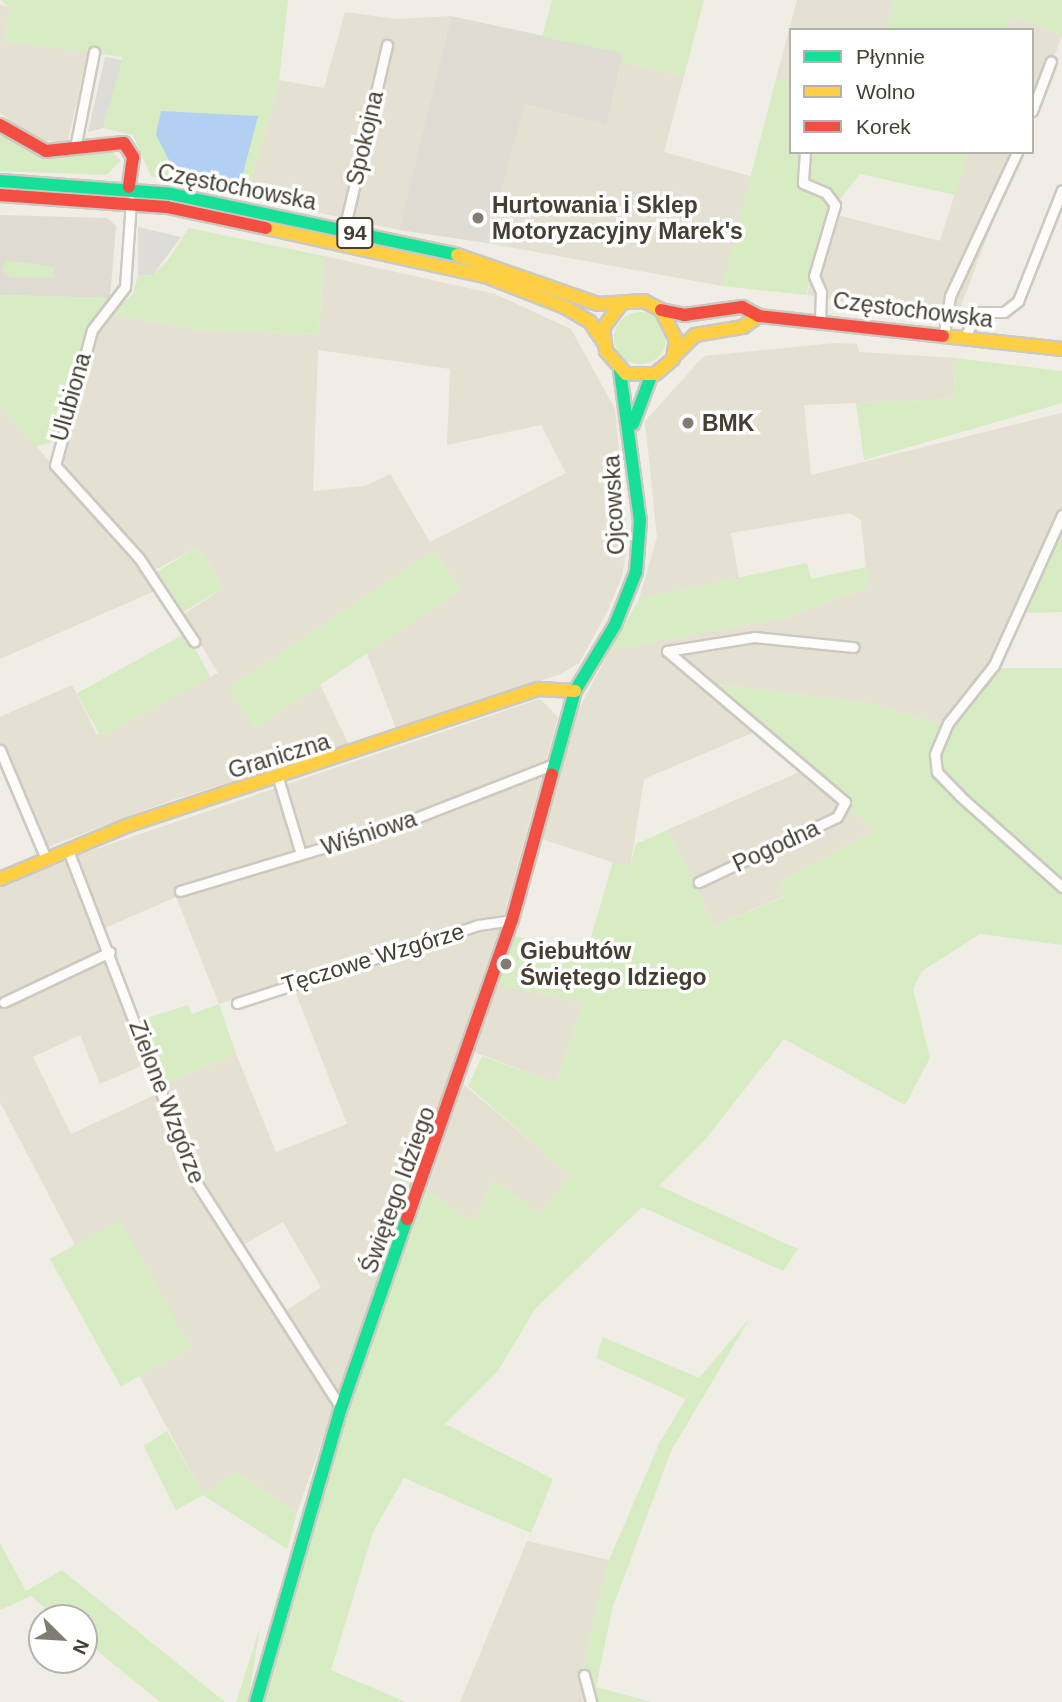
<!DOCTYPE html>
<meta charset="utf-8">
<style>
body{margin:0}
#map{position:relative;width:1062px;height:1702px;overflow:hidden;background:#efede5;font-family:Helvetica,sans-serif}
div>[style]{position:absolute}
.residential>*{inset:0;background:#e4e0d2}
.industrial>*{inset:0;background:#dfdcd3}
.green>*{inset:0;background:#d7ecc2;transform-origin:0 0}
.round{border-radius:50%}
.parking>*{inset:0;background:#dedcd6}
.water>*{inset:0;background:#b1d0f2}
.roads{filter:drop-shadow(2px 0 #cbc9c1) drop-shadow(-2px 0 #cbc9c1) drop-shadow(0 2px #cbc9c1) drop-shadow(0 -2px #cbc9c1)}
.street>*{height:9px;margin:-4.5px;padding:0 4.5px;transform-origin:4.5px;border-radius:4.5px;background:#fdfcfb}
.fast>*{height:12px;margin:-6px;padding:0 6px;transform-origin:6px;border-radius:6px;background:#16e098}
.slow>*{height:12px;margin:-6px;padding:0 6px;transform-origin:6px;border-radius:6px;background:#ffcf43}
.jam>*{height:12px;margin:-6px;padding:0 6px;transform-origin:6px;border-radius:6px;background:#f24e42}
.dots>*{width:19px;height:19px;translate:-50% -50%;box-sizing:border-box;border:4px solid #fff;border-radius:50%}
span{translate:-50% -50%;white-space:nowrap;text-align:center;line-height:1.15;-webkit-text-stroke:7px #fff;paint-order:stroke}
.shield-label span{padding:2px 5px;background:#fff;border:2px solid;border-radius:5px;-webkit-text-stroke-width:0}
.shield-label{font-size:21px;color:#443f32;font-weight:700}
.street-label{font-size:23px;color:#443f32}
.poi-label{font-size:23px;color:#443f32;font-weight:700}
.left{translate:0 -50%;text-align:left}
.legend{position:absolute;left:789px;top:28px;width:245px;height:126px;box-sizing:border-box;background:#fff;border:2px solid #b4b2ad;margin:0;padding:9px 12px;list-style:none;font-size:21px;color:#443f32}
.legend li{display:flex;align-items:center;gap:14px;height:35px}
.legend b{width:35px;border:2px solid #b4b2ad}
.north{position:absolute;left:28px;top:1604px;width:70px;height:70px;box-sizing:border-box;background:#fff;border:2px solid #b4b2ad;border-radius:50%;rotate:114deg;font-size:19px;font-weight:700;line-height:28px;text-align:center;color:#443f32}
.north::after{content:'';display:block;margin:auto;width:24px;height:32px;background:#807c71;clip-path:polygon(50% 0,100% 100%,50% 72%,0 100%)}
</style>
<div id="map">
<div class="residential">
<div style="clip-path:polygon(797px 0,894px 0,887px 30px,791px 30px,791px 81px,776px 79px)"></div>
<div style="clip-path:polygon(0 5px,10px 7px,4px 41px,89px 52px,67px 144px,37px 139px,0 113px)"></div>
<div style="clip-path:polygon(345px 12px,396px 19px,451px 16px,399px 230px,247px 197px,279px 80px,324px 88px)"></div>
<div style="clip-path:polygon(1011px 15px,1062px 35px,1032px 118px,1032px 30px,1006px 30px)"></div>
<div style="clip-path:polygon(621px 62px,684px 76px,664px 152px,753px 177px,722px 286px,487px 243px,525px 104px,607px 125px)"></div>
<div style="clip-path:polygon(968px 152px,1019px 152px,958px 314px,913px 315px,807px 295px,829px 213px,940px 241px)"></div>
<div style="clip-path:polygon(evenodd,324px 256px,495px 294px,571px 329px,615px 409px,628px 537px,622px 577px,606px 614px,579px 663px,561px 674px,396px 728px,366px 651px,461px 590px,434px 550px,245px 722px,316px 676px,349px 745px,166px 802px,45px 848px,0 743px,0 717px,72px 685px,97px 735px,218px 673px,183px 615px,223px 588px,198px 547px,155px 570px,58px 465px,99px 321px,108px 314px,202px 330px,319px 334px,324px 256px,318px 350px,450px 369px,447px 445px,541px 425px,566px 473px,430px 542px,390px 474px,365px 486px,313px 491px,318px 350px)"></div>
<div style="clip-path:polygon(835px 343px,857px 344px,859px 352px,955px 358px,954px 399px,804px 405px,811px 475px,1062px 413px,1062px 523px,995px 668px,949px 727px,868px 703px,702px 683px,757px 731px,644px 779px,630px 868px,542px 839px,578px 710px,610px 650px,788px 617px,868px 587px,861px 520px,850px 513px,731px 533px,739px 578px,639px 599px,657px 537px,645px 421px,704px 356px)"></div>
<div style="clip-path:polygon(0 404px,159px 589px,0 659px)"></div>
<div style="clip-path:polygon(540px 699px,558px 717px,504px 914px,219px 1004px,176px 897px,105px 928px,75px 856px)"></div>
<div style="clip-path:polygon(804px 770px,876px 831px,779px 881px,784px 896px,714px 926px,667px 830px)"></div>
<div style="clip-path:polygon(evenodd,67px 861px,148px 1063px,100px 1084px,80px 1035px,33px 1057px,71px 1134px,159px 1093px,164px 1108px,165px 1084px,236px 1054px,276px 1152px,347px 1124px,293px 986px,500px 926px,297px 1513px,236px 1472px,203px 1495px,139px 1375px,190px 1348px,119px 1221px,75px 1245px,0 1102px,0 887px,67px 861px,283px 1222px,321px 1287px,283px 1313px,241px 1246px,283px 1222px)"></div>
<div style="clip-path:polygon(495px 984px,583px 1003px,556px 1083px,474px 1052px)"></div>
<div style="clip-path:polygon(463px 1084px,571px 1175px,539px 1214px,493px 1179px,477px 1218px,465px 1219px,427px 1190px)"></div>
<div style="clip-path:polygon(527px 1541px,609px 1560px,581px 1676px,588px 1702px,460px 1702px)"></div>
</div>
<div class="industrial">
<div style="clip-path:polygon(451px 16px,623px 53px,607px 125px,525px 104px,487px 243px,399px 230px)"></div>
<div style="clip-path:polygon(0 215px,107px 218px,116px 226px,110px 298px,0 295px)"></div>
</div>
<div class="green">
<div style="clip-path:polygon(0 0,288px 0,279px 80px,247px 197px,151px 176px,133px 135px,103px 128px,122px 57px,4px 41px,10px 7px)"></div>
<div style="clip-path:polygon(552px 0,704px 0,684px 76px,621px 62px,622px 53px,542px 37px)"></div>
<div style="clip-path:polygon(894px 0,1062px 0,1062px 35px,1011px 15px,1006px 30px,887px 30px)"></div>
<div style="clip-path:polygon(776px 79px,791px 81px,791px 152px,968px 152px,955px 195px,860px 174px,829px 213px,806px 295px,722px 286px)"></div>
<div style="clip-path:polygon(0 131px,43px 158px,109px 149px,121px 161px,106px 175px,0 171px)"></div>
<div style="clip-path:polygon(189px 228px,324px 256px,319px 334px,202px 330px,108px 314px,133px 294px,138px 276px,153px 275px,168px 260px)"></div>
<div style="clip-path:polygon(6px 260px,54px 267px,54px 278px,10px 277px,2px 271px)"></div>
<div style="clip-path:polygon(0 295px,110px 298px,88px 327px,52px 442px,35px 447px,0 404px)"></div>
<div class="round" style="left:614px;top:312px;width:52px;height:52px"></div>
<div style="clip-path:polygon(955px 358px,1062px 371px,1062px 403px,864px 460px,856px 403px,954px 399px)"></div>
<div style="clip-path:polygon(1062px 523px,1062px 612px,1020px 613px)"></div>
<div style="left:198px;top:547px;width:48px;height:49px;rotate:59deg"></div>
<div style="left:434px;top:550px;width:48px;height:248px;rotate:56deg"></div>
<div style="clip-path:polygon(807px 563px,811px 579px,866px 567px,868px 587px,788px 617px,610px 650px,639px 599px)"></div>
<div style="left:186px;top:633px;width:50px;height:125px;rotate:61deg"></div>
<div style="clip-path:polygon(995px 668px,1062px 668px,1062px 945px,980px 934px,922px 971px,913px 989px,930px 1058px,905px 1105px,784px 1039px,704px 1141px,659px 1186px,798px 1249px,783px 1271px,642px 1207px,535px 1309px,498px 1371px,445px 1424px,553px 1479px,531px 1533px,404px 1478px,373px 1532px,331px 1670px,406px 1702px,263px 1702px,265px 1677px,346px 1412px,427px 1190px,465px 1219px,477px 1218px,493px 1179px,539px 1214px,570px 1175px,468px 1086px,482px 1056px,556px 1083px,583px 1003px,495px 984px,511px 935px,586px 954px,613px 862px,630px 867px,636px 844px,667px 830px,714px 926px,784px 897px,779px 881px,876px 831px,701px 683px,868px 703px,949px 727px)"></div>
<div style="clip-path:polygon(219px 1004px,236px 1054px,165px 1084px,140px 1020px,188px 1005px,192px 1014px)"></div>
<div style="left:120px;top:1220px;width:146px;height:80px;rotate:61deg"></div>
<div style="clip-path:polygon(750px 1318px,671px 1451px,612px 1609px,596px 1687px,651px 1702px,593px 1702px,595px 1687px,581px 1676px,609px 1560px,660px 1442px,686px 1399px,596px 1358px,603px 1337px,699px 1378px)"></div>
<div style="clip-path:polygon(167px 1431px,203px 1494px,236px 1472px,297px 1513px,287px 1549px,203px 1495px,176px 1510px,144px 1446px)"></div>
<div style="clip-path:polygon(0 1543px,26px 1591px,62px 1570px,225px 1702px,160px 1702px,84px 1640px,84px 1618px,56px 1618px,31px 1596px,0 1610px)"></div>
<div style="clip-path:polygon(260px 1627px,248px 1702px,236px 1702px,241px 1687px)"></div>
</div>
<div class="parking">
<div style="clip-path:polygon(105px 57px,122px 60px,103px 128px,88px 132px)"></div>
<div style="clip-path:polygon(138px 227px,181px 237px,153px 275px,138px 276px)"></div>
</div>
<div class="water">
<div style="clip-path:polygon(161px 111px,258px 116px,240px 185px,173px 168px,156px 135px)"></div>
</div>
<div class="roads">
<div class="street">
<div style="left:1032px;top:111px;width:53px;rotate:-69.2deg"></div>
<div style="left:75px;top:148px;width:98px;rotate:-78.8deg"></div>
<div style="left:805px;top:152px;width:31px;rotate:94deg"></div>
<div style="left:803px;top:183px;width:25px;rotate:23deg"></div>
<div style="left:826px;top:193px;width:15px;rotate:53deg"></div>
<div style="left:835px;top:205px;width:74px;rotate:106.5deg"></div>
<div style="left:814px;top:276px;width:17px;rotate:66deg"></div>
<div style="left:821px;top:292px;width:28px;rotate:92deg"></div>
<div style="left:131px;top:201px;width:86px;rotate:94deg"></div>
<div style="left:125px;top:287px;width:54px;rotate:127.5deg"></div>
<div style="left:92px;top:330px;width:140px;rotate:105.3deg"></div>
<div style="left:55px;top:465px;width:125px;rotate:47.9deg"></div>
<div style="left:139px;top:558px;width:100px;rotate:56.5deg"></div>
<div style="left:344px;top:230px;width:190px;rotate:-76.9deg"></div>
<div style="left:944px;top:334px;width:38px;rotate:-81deg"></div>
<div style="left:950px;top:296px;width:159px;rotate:-65deg"></div>
<div style="left:965px;top:337px;width:28px;rotate:-64deg"></div>
<div style="left:977px;top:312px;width:27px"></div>
<div style="left:1004px;top:312px;width:18px;rotate:-38deg"></div>
<div style="left:1018px;top:301px;width:119px;rotate:-68.4deg"></div>
<div style="left:1062px;top:515px;width:165px;rotate:114.4deg"></div>
<div style="left:994px;top:665px;width:74px;rotate:128.4deg"></div>
<div style="left:948px;top:723px;width:34px;rotate:113deg"></div>
<div style="left:935px;top:754px;width:18px;rotate:84deg"></div>
<div style="left:937px;top:772px;width:33px;rotate:46deg"></div>
<div style="left:960px;top:796px;width:137px;rotate:41.7deg"></div>
<div style="left:667px;top:651px;width:233px;rotate:40.3deg"></div>
<div style="left:845px;top:802px;width:17px;rotate:118deg"></div>
<div style="left:837px;top:817px;width:153px;rotate:154.8deg"></div>
<div style="left:667px;top:651px;width:88px;rotate:-9.1deg"></div>
<div style="left:754px;top:637px;width:100px;rotate:5.8deg"></div>
<div style="left:0;top:750px;width:118px;rotate:67.1deg"></div>
<div style="left:278px;top:778px;width:79px;rotate:73.2deg"></div>
<div style="left:68px;top:850px;width:352px;rotate:69deg"></div>
<div style="left:194px;top:1179px;width:272px;rotate:57.3deg"></div>
<div style="left:180px;top:891px;width:225px;rotate:-16.8deg"></div>
<div style="left:395px;top:826px;width:171px;rotate:-21.3deg"></div>
<div style="left:4px;top:1002px;width:117px;rotate:-25.3deg"></div>
<div style="left:237px;top:1003px;width:253px;rotate:-17.9deg"></div>
<div style="left:478px;top:925px;width:34px;rotate:-8deg"></div>
<div style="left:584px;top:1675px;width:28px;rotate:75deg"></div>
</div>
<div class="fast">
<div style="left:0;top:181px;width:171px;rotate:4.3deg"></div>
<div style="left:171px;top:194px;width:292px;rotate:12deg"></div>
<div style="left:633px;top:424px;width:51px;rotate:-69.4deg"></div>
<div style="left:552px;top:774px;width:86px;rotate:-74.5deg"></div>
<div style="left:575px;top:691px;width:77px;rotate:-58.8deg"></div>
<div style="left:615px;top:625px;width:57px;rotate:-68.4deg"></div>
<div style="left:636px;top:572px;width:51px;rotate:-85.5deg"></div>
<div style="left:640px;top:521px;width:151px;rotate:-97.6deg"></div>
<div style="left:256px;top:1702px;width:306px;rotate:-73.9deg"></div>
<div style="left:341px;top:1408px;width:200px;rotate:-70.8deg"></div>
</div>
<div class="slow">
<div style="left:266px;top:228px;width:224px;rotate:12.4deg"></div>
<div style="left:485px;top:276px;width:86px;rotate:21.2deg"></div>
<div style="left:565px;top:307px;width:29px;rotate:31deg"></div>
<div style="left:590px;top:322px;width:23px;rotate:56deg"></div>
<div style="left:457px;top:255px;width:149px;rotate:19.2deg"></div>
<div style="left:598px;top:304px;width:46px;rotate:-3.7deg"></div>
<div style="left:644px;top:301px;width:19px;rotate:28deg"></div>
<div style="left:661px;top:310px;width:33px;rotate:63deg"></div>
<div style="left:676px;top:339px;width:20px;rotate:99deg"></div>
<div style="left:673px;top:359px;width:23px;rotate:140deg"></div>
<div style="left:655px;top:374px;width:29px;rotate:180deg"></div>
<div style="left:626px;top:374px;width:30px;rotate:-131deg"></div>
<div style="left:606px;top:351px;width:23px;rotate:-97deg"></div>
<div style="left:603px;top:328px;width:31px;rotate:-53deg"></div>
<div style="left:943px;top:336px;width:120px;rotate:6.2deg"></div>
<div style="left:676px;top:354px;width:27px;rotate:-45deg"></div>
<div style="left:695px;top:335px;width:49px;rotate:-9.5deg"></div>
<div style="left:743px;top:327px;width:19px;rotate:-35deg"></div>
<div style="left:0;top:879px;width:137px;rotate:-22.8deg"></div>
<div style="left:126px;top:826px;width:435px;rotate:-18.4deg"></div>
<div style="left:539px;top:689px;width:36px;rotate:3deg"></div>
</div>
<div class="jam">
<div style="left:0;top:125px;width:53px;rotate:29.5deg"></div>
<div style="left:46px;top:151px;width:78px;rotate:-5.9deg"></div>
<div style="left:124px;top:143px;width:17px;rotate:57deg"></div>
<div style="left:133px;top:157px;width:30px;rotate:98deg"></div>
<div style="left:0;top:195px;width:167px;rotate:4.1deg"></div>
<div style="left:167px;top:207px;width:101px;rotate:12deg"></div>
<div style="left:661px;top:310px;width:24px;rotate:12deg"></div>
<div style="left:684px;top:315px;width:59px;rotate:-7.9deg"></div>
<div style="left:742px;top:307px;width:19px;rotate:28deg"></div>
<div style="left:759px;top:316px;width:185px;rotate:6.2deg"></div>
<div style="left:407px;top:1219px;width:317px;rotate:-70.7deg"></div>
<div style="left:512px;top:920px;width:151px;rotate:-74.7deg"></div>
</div>
</div>
<div class="dots">
<div style="left:478px;top:218px;background:#807c71"></div>
<div style="left:688px;top:423px;background:#807c71"></div>
<div style="left:506px;top:964px;background:#807c71"></div>
</div>
<div class="shield-label">
<span style="left:355px;top:233px">94</span>
</div>
<div class="street-label">
<span style="left:365px;top:138px;rotate:-77deg">Spokojna</span>
<span style="left:237px;top:187px;rotate:11deg">Częstochowska</span>
<span style="left:913px;top:310px;rotate:7deg">Częstochowska</span>
<span style="left:71px;top:397px;rotate:-74deg">Ulubiona</span>
<span style="left:614px;top:505px;rotate:-93deg">Ojcowska</span>
<span style="left:279px;top:756px;rotate:-17deg">Graniczna</span>
<span style="left:369px;top:833px;rotate:-18deg">Wiśniowa</span>
<span style="left:776px;top:846px;rotate:-25deg">Pogodna</span>
<span style="left:373px;top:958px;rotate:-17deg">Tęczowe Wzgórze</span>
<span style="left:167px;top:1102px;rotate:69deg">Zielone Wzgórze</span>
<span style="left:398px;top:1190px;rotate:-70deg">Świętego Idziego</span>
</div>
<div class="poi-label">
<span class="left" style="left:492px;top:218px">Hurtowania i Sklep<br>Motoryzacyjny Marek's</span>
<span class="left" style="left:702px;top:423px">BMK</span>
<span class="left" style="left:520px;top:964px">Giebułtów<br>Świętego Idziego</span>
</div>
<ul class="legend">
<li><b style="height:9px;background:#16e098"></b>Płynnie</li>
<li><b style="height:9px;background:#ffcf43"></b>Wolno</li>
<li><b style="height:9px;background:#f24e42"></b>Korek</li>
</ul>
<div class="north">N</div>
</div>
